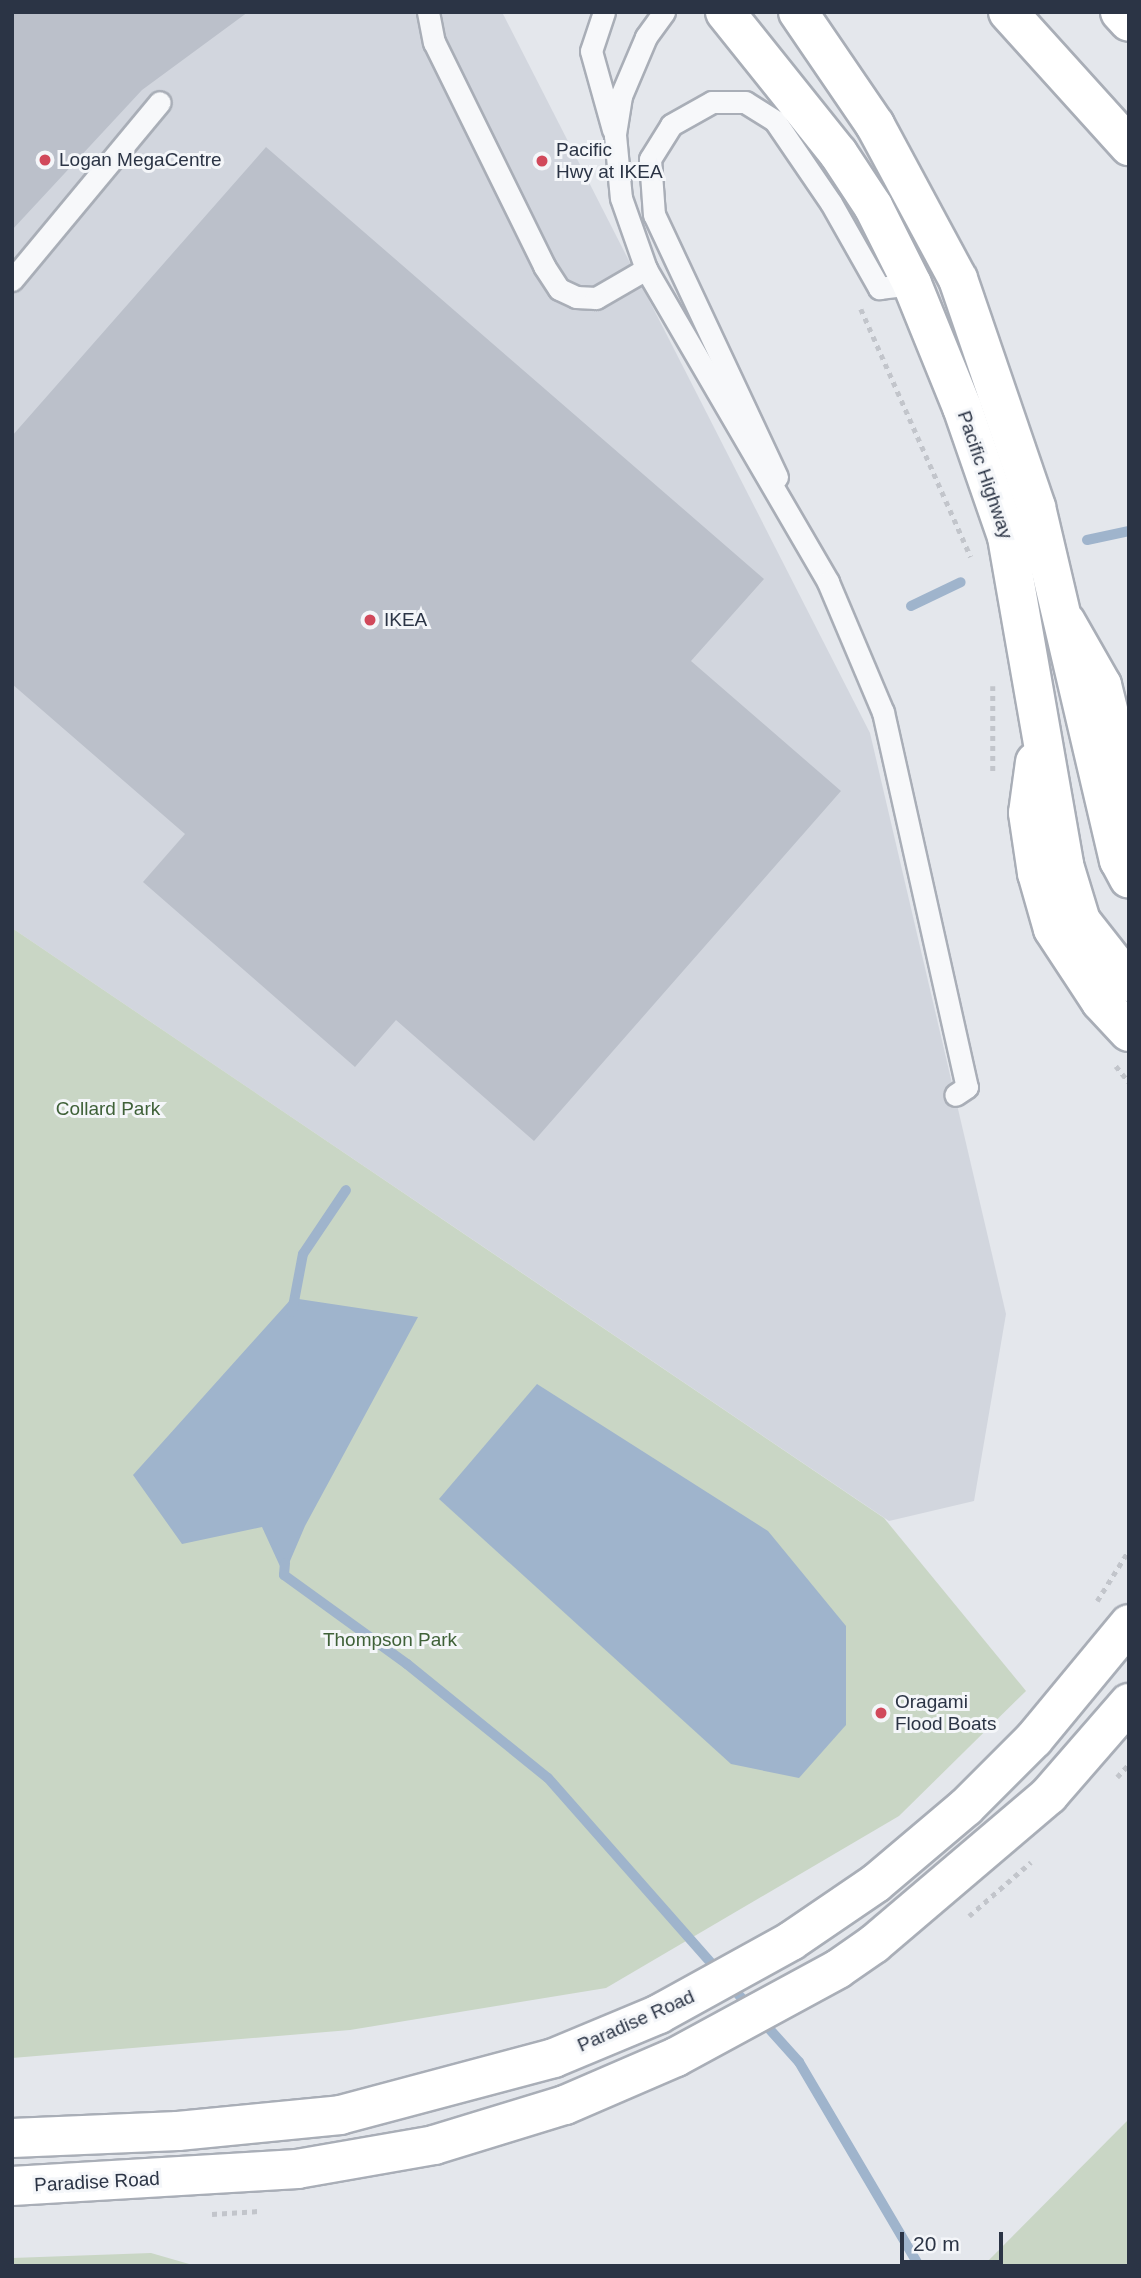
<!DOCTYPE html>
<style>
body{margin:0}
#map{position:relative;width:1141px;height:2278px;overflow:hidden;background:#e4e7ec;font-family:Helvetica,sans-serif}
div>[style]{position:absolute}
.built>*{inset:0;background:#d2d6de}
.green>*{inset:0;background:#c9d6c5}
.water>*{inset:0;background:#9fb4cc}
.stream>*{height:10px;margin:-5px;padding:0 5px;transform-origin:5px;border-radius:5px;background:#9fb4cc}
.building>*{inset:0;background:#bbc0ca}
.path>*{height:4.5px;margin-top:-2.25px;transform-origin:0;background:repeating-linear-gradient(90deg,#c2c5cb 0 5px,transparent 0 10px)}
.roads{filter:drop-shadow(2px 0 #a9aeb7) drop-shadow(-2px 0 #a9aeb7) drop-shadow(0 2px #a9aeb7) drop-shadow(0 -2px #a9aeb7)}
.lane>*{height:21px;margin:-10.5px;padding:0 10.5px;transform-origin:10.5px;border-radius:10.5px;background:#f7f8fa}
.secondary>*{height:38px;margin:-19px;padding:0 19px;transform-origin:19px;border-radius:19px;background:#fff}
.highway>*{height:38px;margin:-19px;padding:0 19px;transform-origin:19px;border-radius:19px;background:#fff}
.dots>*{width:19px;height:19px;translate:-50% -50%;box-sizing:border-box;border:4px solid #f4f6f9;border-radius:50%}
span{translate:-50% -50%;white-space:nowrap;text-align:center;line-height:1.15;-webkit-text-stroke:6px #f4f6f9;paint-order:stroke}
.poi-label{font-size:19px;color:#2b3445}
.left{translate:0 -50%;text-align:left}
.street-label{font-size:19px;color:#2b3445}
.park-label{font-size:19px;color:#3f6138}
.frame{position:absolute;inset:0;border:14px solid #2b3445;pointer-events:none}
.scale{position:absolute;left:900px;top:2232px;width:103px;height:32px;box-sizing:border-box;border:4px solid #2b3445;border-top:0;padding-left:9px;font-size:21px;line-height:24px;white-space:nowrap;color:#2b3445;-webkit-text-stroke:5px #f4f6f9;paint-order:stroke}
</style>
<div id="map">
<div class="built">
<div style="clip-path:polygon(12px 12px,502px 12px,870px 733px,1006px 1314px,974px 1501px,889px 1521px,12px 928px)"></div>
</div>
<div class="green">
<div style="clip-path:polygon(12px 928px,884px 1518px,1026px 1691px,899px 1816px,606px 1988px,350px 2030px,12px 2058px)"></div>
<div style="clip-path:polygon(1129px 2119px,1129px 2266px,983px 2266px)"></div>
<div style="clip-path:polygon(151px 2253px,196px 2266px,12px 2266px,12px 2258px)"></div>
</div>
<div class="water">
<div style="clip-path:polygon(292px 1298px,418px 1317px,305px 1526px,284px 1575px,262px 1527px,182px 1544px,133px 1475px)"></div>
<div style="clip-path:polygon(537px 1384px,768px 1531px,846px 1626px,846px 1725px,799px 1778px,731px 1764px,439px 1499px)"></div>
</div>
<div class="stream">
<div style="left:1087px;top:540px;width:43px;rotate:-12.1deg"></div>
<div style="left:911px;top:606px;width:55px;rotate:-25.6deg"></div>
<div style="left:292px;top:1312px;width:59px;rotate:-79.3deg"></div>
<div style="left:303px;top:1254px;width:77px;rotate:-56.1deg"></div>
<div style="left:285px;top:1563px;width:12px;rotate:95deg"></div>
<div style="left:284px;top:1575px;width:152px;rotate:35.9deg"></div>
<div style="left:407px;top:1664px;width:181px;rotate:39deg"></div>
<div style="left:548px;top:1778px;width:259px;rotate:48.6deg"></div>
<div style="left:729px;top:1984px;width:105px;rotate:48.1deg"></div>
<div style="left:799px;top:2062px;width:237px;rotate:59.5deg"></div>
</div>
<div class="building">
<div style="clip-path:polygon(12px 12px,248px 12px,142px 90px,12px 230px)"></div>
<div style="clip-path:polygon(266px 147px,764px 579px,691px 661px,841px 791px,534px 1141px,396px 1020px,355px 1067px,143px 882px,185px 834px,12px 684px,12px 436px)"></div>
</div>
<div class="path">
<div style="left:861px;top:309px;width:271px;rotate:66.1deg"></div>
<div style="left:993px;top:686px;width:89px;rotate:90deg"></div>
<div style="left:1116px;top:1066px;width:21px;rotate:51deg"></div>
<div style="left:1097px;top:1601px;width:60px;rotate:-57.9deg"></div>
<div style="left:1117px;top:1777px;width:18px;rotate:-47deg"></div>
<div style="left:969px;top:1916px;width:82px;rotate:-41.1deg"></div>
<div style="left:212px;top:2214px;width:48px;rotate:-3.6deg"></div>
</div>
<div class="roads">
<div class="lane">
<div style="left:428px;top:12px;width:31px;rotate:79deg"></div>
<div style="left:434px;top:42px;width:250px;rotate:63.8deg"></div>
<div style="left:544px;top:266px;width:27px;rotate:57deg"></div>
<div style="left:559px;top:289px;width:19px;rotate:25deg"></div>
<div style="left:576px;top:297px;width:20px;rotate:3deg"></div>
<div style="left:596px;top:298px;width:58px;rotate:-30.1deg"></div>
<div style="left:604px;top:12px;width:41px;rotate:108.4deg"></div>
<div style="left:591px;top:51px;width:82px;rotate:74.4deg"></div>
<div style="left:664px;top:12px;width:31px;rotate:126deg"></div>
<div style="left:646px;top:37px;width:64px;rotate:113deg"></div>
<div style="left:621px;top:96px;width:39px;rotate:99deg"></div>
<div style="left:615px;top:135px;width:63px;rotate:84.6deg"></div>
<div style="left:621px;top:198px;width:75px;rotate:70.6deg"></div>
<div style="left:646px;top:269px;width:362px;rotate:59.8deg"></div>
<div style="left:828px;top:582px;width:141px;rotate:67.1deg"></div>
<div style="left:883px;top:712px;width:384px;rotate:77.4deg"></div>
<div style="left:967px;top:1087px;width:14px;rotate:146deg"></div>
<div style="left:12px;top:280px;width:231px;rotate:-50.3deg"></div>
<div style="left:777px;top:477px;width:289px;rotate:-115.1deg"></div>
<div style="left:654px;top:215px;width:56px;rotate:-94.1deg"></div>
<div style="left:650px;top:159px;width:40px;rotate:-58deg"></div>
<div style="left:671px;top:125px;width:47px;rotate:-29.3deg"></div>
<div style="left:712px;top:102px;width:33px"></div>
<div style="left:745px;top:102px;width:36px;rotate:32deg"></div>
<div style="left:775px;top:121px;width:99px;rotate:55.7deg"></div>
<div style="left:831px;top:203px;width:98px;rotate:60.5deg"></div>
<div style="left:879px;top:288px;width:33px;rotate:-7deg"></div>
</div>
<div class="secondary">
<div style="left:725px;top:12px;width:181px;rotate:51.3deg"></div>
<div style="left:838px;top:153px;width:64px;rotate:56.6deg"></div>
<div style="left:873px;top:206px;width:87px;rotate:63.4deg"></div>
<div style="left:912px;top:284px;width:133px;rotate:67.9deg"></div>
<div style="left:962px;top:407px;width:138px;rotate:70.9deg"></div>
<div style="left:1007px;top:537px;width:333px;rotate:80.1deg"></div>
<div style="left:1064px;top:865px;width:59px;rotate:73.1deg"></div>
<div style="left:1081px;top:921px;width:78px;rotate:51.8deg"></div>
<div style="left:798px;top:12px;width:137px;rotate:55.7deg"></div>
<div style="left:875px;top:125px;width:175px;rotate:61.7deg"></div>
<div style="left:958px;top:279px;width:241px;rotate:71.1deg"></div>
<div style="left:1036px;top:507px;width:363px;rotate:76.8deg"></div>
<div style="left:1119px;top:860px;width:21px;rotate:62deg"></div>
<div style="left:1035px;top:762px;width:51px;rotate:97.8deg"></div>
<div style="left:1028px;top:813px;width:61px;rotate:81.5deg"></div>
<div style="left:1037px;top:873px;width:58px;rotate:74.1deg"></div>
<div style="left:1053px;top:929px;width:87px;rotate:56.7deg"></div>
<div style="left:1101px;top:1002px;width:41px;rotate:47deg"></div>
<div style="left:12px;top:2138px;width:166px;rotate:-2.4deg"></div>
<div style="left:178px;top:2131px;width:163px;rotate:-5.6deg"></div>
<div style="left:340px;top:2115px;width:221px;rotate:-14.9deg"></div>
<div style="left:554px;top:2058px;width:114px;rotate:-22.7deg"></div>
<div style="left:659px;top:2014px;width:151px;rotate:-28.9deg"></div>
<div style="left:791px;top:1941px;width:103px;rotate:-34.3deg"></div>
<div style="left:876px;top:1883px;width:118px;rotate:-40.2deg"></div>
<div style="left:966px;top:1807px;width:96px;rotate:-45deg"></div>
<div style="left:1034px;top:1739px;width:149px;rotate:-50.4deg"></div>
<div style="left:12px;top:2186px;width:286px;rotate:-3.4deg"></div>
<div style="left:297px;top:2169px;width:139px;rotate:-9.9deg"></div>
<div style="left:434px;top:2145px;width:137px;rotate:-17deg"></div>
<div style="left:565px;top:2105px;width:121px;rotate:-23.4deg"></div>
<div style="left:676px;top:2057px;width:184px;rotate:-28.5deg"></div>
<div style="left:838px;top:1969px;width:44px;rotate:-34.8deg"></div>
<div style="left:874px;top:1944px;width:230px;rotate:-40.4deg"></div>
<div style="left:1049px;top:1795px;width:122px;rotate:-49deg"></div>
</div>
<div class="highway">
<div style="left:1008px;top:12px;width:181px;rotate:47.9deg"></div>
<div style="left:1120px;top:12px;width:13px;rotate:48deg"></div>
<div style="left:1066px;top:622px;width:73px;rotate:60.3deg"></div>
<div style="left:1102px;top:685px;width:112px;rotate:76.1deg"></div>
</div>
</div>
<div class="dots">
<div style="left:45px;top:160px;background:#d1495b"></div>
<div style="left:542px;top:161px;background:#d1495b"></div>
<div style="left:370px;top:620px;background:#d1495b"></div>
<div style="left:881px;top:1713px;background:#d1495b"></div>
</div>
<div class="poi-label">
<span class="left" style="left:556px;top:161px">Pacific<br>Hwy at IKEA</span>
<span class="left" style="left:59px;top:160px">Logan MegaCentre</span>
<span class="left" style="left:384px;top:620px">IKEA</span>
<span class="left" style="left:895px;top:1713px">Oragami<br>Flood Boats</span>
</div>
<div class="street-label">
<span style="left:985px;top:475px;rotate:71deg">Pacific Highway</span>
<span style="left:636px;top:2021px;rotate:-24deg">Paradise Road</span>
<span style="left:97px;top:2182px;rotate:-3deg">Paradise Road</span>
</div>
<div class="park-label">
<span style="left:108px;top:1109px">Collard Park</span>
<span style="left:390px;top:1640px">Thompson Park</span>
</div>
<div class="frame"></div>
<div class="scale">20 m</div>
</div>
